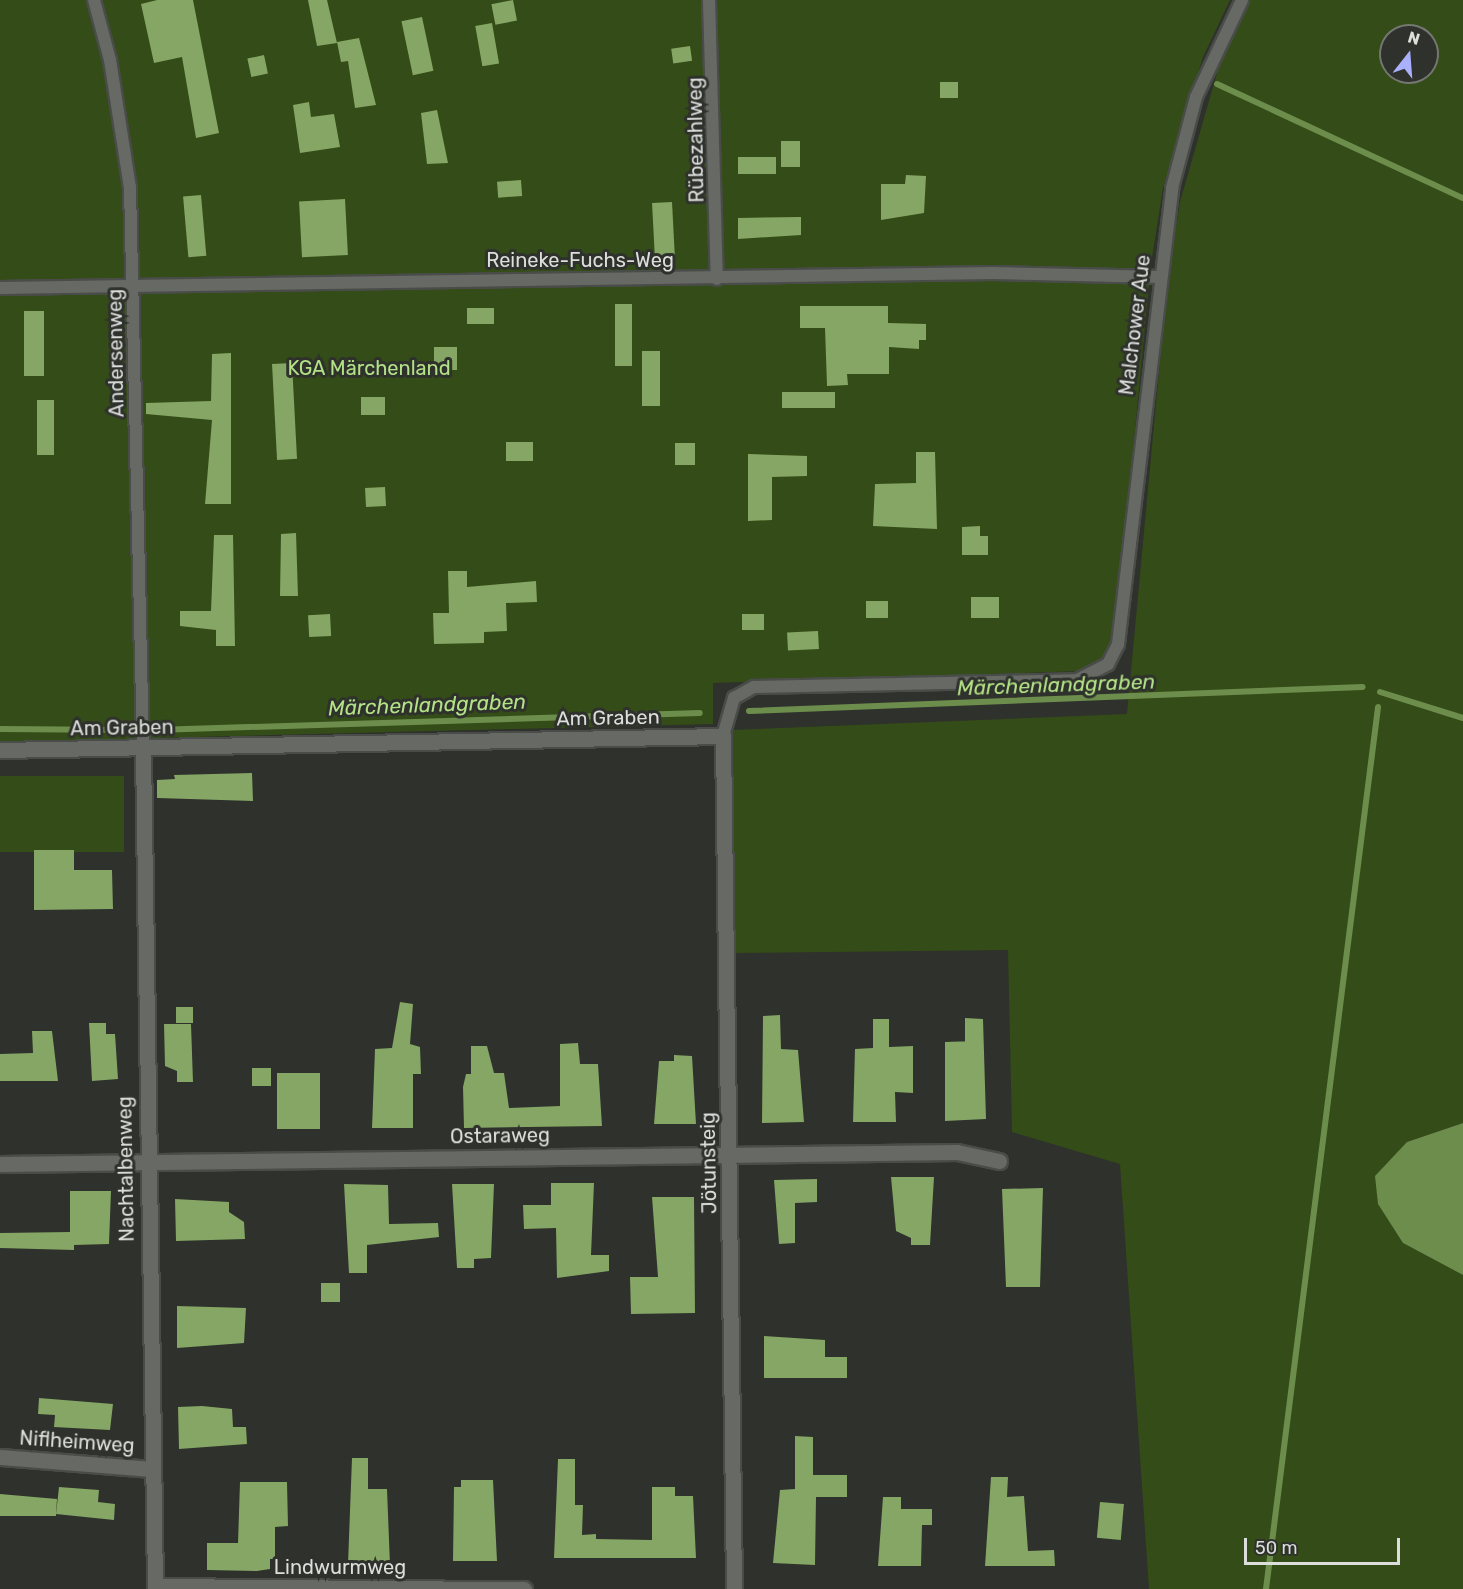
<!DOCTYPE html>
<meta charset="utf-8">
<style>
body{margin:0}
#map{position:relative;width:1463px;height:1589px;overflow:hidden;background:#2e312c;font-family:Rubik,sans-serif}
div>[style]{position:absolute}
.green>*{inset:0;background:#344c17;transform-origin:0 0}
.water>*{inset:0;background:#6d8d4c}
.stream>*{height:6px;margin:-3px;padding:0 3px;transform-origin:3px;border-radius:3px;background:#6d8d4c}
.building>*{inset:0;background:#85a664;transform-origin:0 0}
.roads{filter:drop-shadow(2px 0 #494c48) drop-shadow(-2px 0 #494c48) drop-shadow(0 2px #494c48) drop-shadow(0 -2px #494c48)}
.lane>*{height:12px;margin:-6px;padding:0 6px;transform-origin:6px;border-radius:6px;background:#676a64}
.street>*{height:15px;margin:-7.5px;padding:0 7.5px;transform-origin:7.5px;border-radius:7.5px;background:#676a64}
span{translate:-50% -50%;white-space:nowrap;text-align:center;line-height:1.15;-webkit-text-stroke:6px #2e312c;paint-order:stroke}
.street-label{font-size:20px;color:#dcdedb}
.park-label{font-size:20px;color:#b3e186}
.water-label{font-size:21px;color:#b4e286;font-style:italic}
.north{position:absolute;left:1379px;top:24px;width:60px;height:60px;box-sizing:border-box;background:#2e312c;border:2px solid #747672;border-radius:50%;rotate:17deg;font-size:16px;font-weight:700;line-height:24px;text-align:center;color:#dcdedb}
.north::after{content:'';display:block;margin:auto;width:21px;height:27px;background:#aab0fb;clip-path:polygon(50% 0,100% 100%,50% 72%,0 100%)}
.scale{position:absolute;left:1244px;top:1538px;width:156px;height:27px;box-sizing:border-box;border:3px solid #dcdedb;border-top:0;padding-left:8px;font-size:18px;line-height:21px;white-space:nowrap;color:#dcdedb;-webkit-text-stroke:4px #2e312c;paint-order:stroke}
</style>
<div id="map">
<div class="green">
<div style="clip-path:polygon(0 0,1230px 0,1203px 57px,1163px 188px,1151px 264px,1112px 670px,713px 683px,713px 724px,0 742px)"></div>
<div style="clip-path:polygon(evenodd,1250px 0,1463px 0,1463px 1123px,1407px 1142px,1403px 1243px,1463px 1275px,1463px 1589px,1149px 1589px,1120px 1164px,1012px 1132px,1008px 950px,732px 953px,733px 730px,1127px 714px,1168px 275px,1180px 202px,1219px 66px,1250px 0,1391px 36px,1427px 36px,1427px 72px,1391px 72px,1391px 36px)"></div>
<div style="left:0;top:776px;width:124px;height:76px"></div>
</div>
<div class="water">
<div style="clip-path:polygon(1463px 1123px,1463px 1275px,1403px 1243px,1378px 1204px,1375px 1176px,1407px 1142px)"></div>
</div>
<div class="stream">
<div style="left:1217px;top:84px;width:271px;rotate:24.9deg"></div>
<div style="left:1380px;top:692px;width:87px;rotate:17.4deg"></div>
<div style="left:749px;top:711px;width:614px;rotate:-2.24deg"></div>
<div style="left:0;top:729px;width:127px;rotate:0.5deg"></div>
<div style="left:155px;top:730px;width:545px;rotate:-1.79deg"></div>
<div style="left:1266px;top:1589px;width:889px;rotate:-82.76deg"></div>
</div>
<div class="building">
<div style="clip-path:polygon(157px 0,193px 0,219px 133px,196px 138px,182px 57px,154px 63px,141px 4px)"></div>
<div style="clip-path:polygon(308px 0,327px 0,337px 43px,317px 46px)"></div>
<div style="left:513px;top:0;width:21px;height:22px;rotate:79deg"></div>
<div style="left:422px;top:17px;width:55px;height:21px;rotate:78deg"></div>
<div style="left:492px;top:23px;width:41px;height:17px;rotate:80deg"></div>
<div style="clip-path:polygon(359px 38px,376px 105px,355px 108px,348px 61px,341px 62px,337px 42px)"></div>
<div style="left:690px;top:46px;width:15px;height:19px;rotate:82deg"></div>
<div style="left:264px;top:55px;width:19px;height:17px;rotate:78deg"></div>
<div style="left:940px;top:82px;width:18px;height:16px"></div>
<div style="clip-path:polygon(309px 102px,311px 117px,334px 114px,340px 147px,300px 153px,293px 105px)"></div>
<div style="clip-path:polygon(437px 110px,448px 163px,427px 164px,421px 113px)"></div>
<div style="left:800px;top:141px;width:26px;height:19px;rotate:90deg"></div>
<div style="left:776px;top:157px;width:17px;height:38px;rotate:90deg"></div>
<div style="clip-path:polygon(906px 175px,926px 176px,924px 213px,881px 220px,881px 184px,905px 184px)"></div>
<div style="left:521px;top:180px;width:16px;height:24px;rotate:86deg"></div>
<div style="left:201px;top:195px;width:61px;height:18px;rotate:85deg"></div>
<div style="left:345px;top:199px;width:56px;height:46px;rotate:87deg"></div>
<div style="left:672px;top:202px;width:56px;height:20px;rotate:87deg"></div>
<div style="clip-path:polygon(801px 217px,801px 235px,738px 239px,738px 218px)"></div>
<div style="left:615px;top:304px;width:17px;height:62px"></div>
<div style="clip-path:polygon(800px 306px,888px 306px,888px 323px,926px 324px,926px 340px,919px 340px,919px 349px,889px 347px,889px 374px,847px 374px,848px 385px,827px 386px,825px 328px,800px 328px)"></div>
<div style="left:467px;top:308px;width:27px;height:16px"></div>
<div style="left:24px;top:311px;width:20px;height:65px"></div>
<div style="left:434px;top:347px;width:23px;height:23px"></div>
<div style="left:642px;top:351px;width:18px;height:55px"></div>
<div style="clip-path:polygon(231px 353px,231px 504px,205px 504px,212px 420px,146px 414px,146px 403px,211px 401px,212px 354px)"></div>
<div style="left:292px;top:363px;width:96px;height:20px;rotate:87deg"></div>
<div style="left:782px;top:392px;width:53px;height:16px"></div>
<div style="left:361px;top:397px;width:24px;height:18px"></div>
<div style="left:37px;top:400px;width:17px;height:55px"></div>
<div style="left:506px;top:442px;width:27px;height:19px"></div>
<div style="left:675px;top:443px;width:20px;height:22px"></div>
<div style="clip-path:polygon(916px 452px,935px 452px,937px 529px,873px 526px,875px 484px,916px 483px)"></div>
<div style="clip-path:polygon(748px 454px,807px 456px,807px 476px,772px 477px,772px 520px,748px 521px)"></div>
<div style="left:385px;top:487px;width:19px;height:20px;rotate:87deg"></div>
<div style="clip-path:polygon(980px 526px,980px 536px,988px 536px,988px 555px,962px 555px,962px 527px)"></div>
<div style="clip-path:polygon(296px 533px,298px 596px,280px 596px,281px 534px)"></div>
<div style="clip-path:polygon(214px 535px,233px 535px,235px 646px,216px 646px,216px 630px,180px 626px,180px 611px,211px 611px)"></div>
<div style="clip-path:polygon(448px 571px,467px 571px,467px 587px,536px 581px,537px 602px,506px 603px,507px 631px,484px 632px,484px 643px,434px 644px,433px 613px,449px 613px)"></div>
<div style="left:999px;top:597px;width:21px;height:28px;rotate:90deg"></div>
<div style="left:866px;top:601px;width:22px;height:17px"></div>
<div style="left:330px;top:614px;width:22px;height:22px;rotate:87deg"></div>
<div style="left:742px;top:614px;width:22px;height:16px"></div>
<div style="left:818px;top:631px;width:18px;height:31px;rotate:87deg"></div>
<div style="clip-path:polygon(252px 773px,253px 801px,157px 798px,157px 780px,175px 779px,174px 775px)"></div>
<div style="clip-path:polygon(34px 850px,74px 850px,74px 870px,112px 870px,113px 909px,34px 910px)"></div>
<div style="clip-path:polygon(400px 1002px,413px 1004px,410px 1044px,420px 1047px,421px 1074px,413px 1074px,413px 1128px,372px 1128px,375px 1049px,392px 1048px)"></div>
<div style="left:176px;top:1007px;width:17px;height:16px"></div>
<div style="clip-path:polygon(780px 1015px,781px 1049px,798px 1050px,804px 1122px,762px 1123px,763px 1016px)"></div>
<div style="clip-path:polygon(965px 1018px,983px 1019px,986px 1119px,945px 1121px,945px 1042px,974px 1041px,965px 1042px)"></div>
<div style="clip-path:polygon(873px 1019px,889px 1019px,889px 1047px,913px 1046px,913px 1093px,895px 1092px,896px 1122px,853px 1122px,855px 1049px,873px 1048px)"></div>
<div style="clip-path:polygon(89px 1023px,106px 1023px,106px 1034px,115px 1034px,118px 1079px,92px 1081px)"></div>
<div style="clip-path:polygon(164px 1024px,191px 1024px,193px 1082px,177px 1082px,177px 1071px,165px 1066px)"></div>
<div style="clip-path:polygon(32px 1031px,52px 1031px,58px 1081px,0 1081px,0 1054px,33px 1053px)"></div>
<div style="clip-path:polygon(578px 1043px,580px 1064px,598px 1064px,602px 1126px,464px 1128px,463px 1087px,466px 1074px,471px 1074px,471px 1046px,487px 1046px,494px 1073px,504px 1073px,509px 1108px,560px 1106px,560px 1044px)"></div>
<div style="clip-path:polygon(674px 1055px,692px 1056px,696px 1124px,654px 1124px,659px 1061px,674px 1061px)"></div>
<div style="left:252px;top:1068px;width:19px;height:18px"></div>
<div style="left:277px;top:1073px;width:43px;height:56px"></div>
<div style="clip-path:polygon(891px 1177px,934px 1177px,930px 1245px,911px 1245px,911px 1238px,896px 1231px)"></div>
<div style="clip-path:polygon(817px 1179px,817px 1202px,795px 1203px,795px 1243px,779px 1244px,774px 1180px)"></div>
<div style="clip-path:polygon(551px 1183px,594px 1183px,591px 1255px,609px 1255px,609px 1271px,557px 1278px,556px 1228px,524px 1229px,523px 1205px,551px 1205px)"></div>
<div style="clip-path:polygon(344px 1184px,388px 1185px,389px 1224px,438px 1223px,439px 1237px,367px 1245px,367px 1273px,349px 1273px)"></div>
<div style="clip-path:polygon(452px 1184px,494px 1184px,491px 1258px,474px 1259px,474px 1268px,457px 1268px)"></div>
<div style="clip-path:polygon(1043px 1188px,1040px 1287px,1006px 1287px,1002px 1189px)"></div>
<div style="clip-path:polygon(70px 1191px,111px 1191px,109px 1244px,74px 1245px,74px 1250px,0 1248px,0 1233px,70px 1232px)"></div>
<div style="clip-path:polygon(652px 1197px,694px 1197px,695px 1313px,631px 1314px,630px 1277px,658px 1277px)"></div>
<div style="clip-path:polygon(175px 1199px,229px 1202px,229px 1212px,244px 1222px,245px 1239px,176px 1241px)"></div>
<div style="left:321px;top:1283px;width:19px;height:19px"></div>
<div style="clip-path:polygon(177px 1306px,246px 1308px,244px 1343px,177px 1348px)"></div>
<div style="clip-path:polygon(764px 1336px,825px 1340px,825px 1357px,847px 1357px,847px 1378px,764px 1378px)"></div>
<div style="clip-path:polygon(39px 1398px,113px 1404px,110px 1430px,54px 1427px,55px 1415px,38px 1414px)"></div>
<div style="clip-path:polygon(202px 1406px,232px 1409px,233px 1427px,246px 1427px,247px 1444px,179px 1449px,178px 1407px)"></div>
<div style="clip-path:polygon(795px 1436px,813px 1437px,813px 1475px,847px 1475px,847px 1497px,816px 1497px,815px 1565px,773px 1563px,780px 1490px,795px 1489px)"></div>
<div style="clip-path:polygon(352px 1458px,368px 1458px,368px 1489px,387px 1489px,390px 1565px,348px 1564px)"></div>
<div style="clip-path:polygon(558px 1459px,575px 1459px,575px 1505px,583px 1505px,582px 1535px,596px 1534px,596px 1539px,652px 1540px,652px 1487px,675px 1487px,675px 1496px,693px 1496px,696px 1558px,554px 1558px)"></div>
<div style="clip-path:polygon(991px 1477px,1008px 1477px,1007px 1497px,1024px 1496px,1028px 1551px,1054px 1550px,1055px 1566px,985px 1566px)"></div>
<div style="clip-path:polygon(461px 1480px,493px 1480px,497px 1561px,453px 1561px,454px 1487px,461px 1487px)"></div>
<div style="clip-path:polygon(240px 1482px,287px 1482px,288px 1526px,275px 1527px,275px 1559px,270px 1559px,270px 1569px,257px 1571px,207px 1570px,207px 1543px,238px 1543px)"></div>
<div style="clip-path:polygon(59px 1487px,99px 1490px,98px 1502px,115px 1504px,114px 1520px,56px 1514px)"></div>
<div style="clip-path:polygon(0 1494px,57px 1499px,56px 1516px,0 1516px)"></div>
<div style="clip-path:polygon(883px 1497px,901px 1497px,901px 1509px,932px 1509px,932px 1525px,922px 1525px,921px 1566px,878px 1566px)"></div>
<div style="left:1100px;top:1502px;width:24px;height:36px;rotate:5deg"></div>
</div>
<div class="roads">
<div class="lane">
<div style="left:94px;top:0;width:62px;rotate:75.1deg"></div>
<div style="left:110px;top:60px;width:129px;rotate:81.1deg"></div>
<div style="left:130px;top:187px;width:562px;rotate:88.67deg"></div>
<div style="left:709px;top:0;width:279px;rotate:88.4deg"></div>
<div style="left:0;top:288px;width:993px;rotate:-0.87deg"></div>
<div style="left:993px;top:273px;width:167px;rotate:1.4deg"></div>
<div style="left:723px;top:736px;width:40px;rotate:-74deg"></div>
<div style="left:734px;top:698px;width:23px;rotate:-29deg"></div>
<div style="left:754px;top:687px;width:323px;rotate:-1.2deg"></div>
<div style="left:1077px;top:680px;width:35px;rotate:-27deg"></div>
<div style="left:1108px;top:664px;width:22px;rotate:-63deg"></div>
<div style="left:1118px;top:644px;width:459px;rotate:-83.2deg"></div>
<div style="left:1172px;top:188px;width:94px;rotate:-75.2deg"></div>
<div style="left:1196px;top:97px;width:107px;rotate:-64.6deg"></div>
</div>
<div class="street">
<div style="left:143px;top:749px;width:840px;rotate:89.18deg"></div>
<div style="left:0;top:750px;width:723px;rotate:-1.11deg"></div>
<div style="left:723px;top:736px;width:853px;rotate:89.26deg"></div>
<div style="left:0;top:1164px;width:957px;rotate:-0.72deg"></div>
<div style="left:957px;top:1152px;width:43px;rotate:12.1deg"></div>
<div style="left:0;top:1457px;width:151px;rotate:4.5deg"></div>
<div style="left:155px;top:1586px;width:369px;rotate:0.5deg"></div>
</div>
</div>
<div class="street-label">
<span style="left:696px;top:140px;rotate:-91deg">Rübezahlweg</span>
<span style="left:580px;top:260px">Reineke-Fuchs-Weg</span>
<span style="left:1135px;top:325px;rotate:-83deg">Malchower Aue</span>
<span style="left:116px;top:353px;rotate:-91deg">Andersenweg</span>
<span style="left:608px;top:718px;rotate:-1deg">Am Graben</span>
<span style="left:122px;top:728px;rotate:-1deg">Am Graben</span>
<span style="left:500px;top:1136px;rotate:-1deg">Ostaraweg</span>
<span style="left:709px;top:1163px;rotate:-91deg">Jötunsteig</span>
<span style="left:126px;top:1169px;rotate:-91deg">Nachtalbenweg</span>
<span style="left:77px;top:1442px;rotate:4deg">Niflheimweg</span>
<span style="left:340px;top:1567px">Lindwurmweg</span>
</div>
<div class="park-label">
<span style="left:369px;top:368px">KGA Märchenland</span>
</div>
<div class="water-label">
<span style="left:1056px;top:685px;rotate:-2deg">Märchenlandgraben</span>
<span style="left:427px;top:705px;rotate:-2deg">Märchenlandgraben</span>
</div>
<div class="north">N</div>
<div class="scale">50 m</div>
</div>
